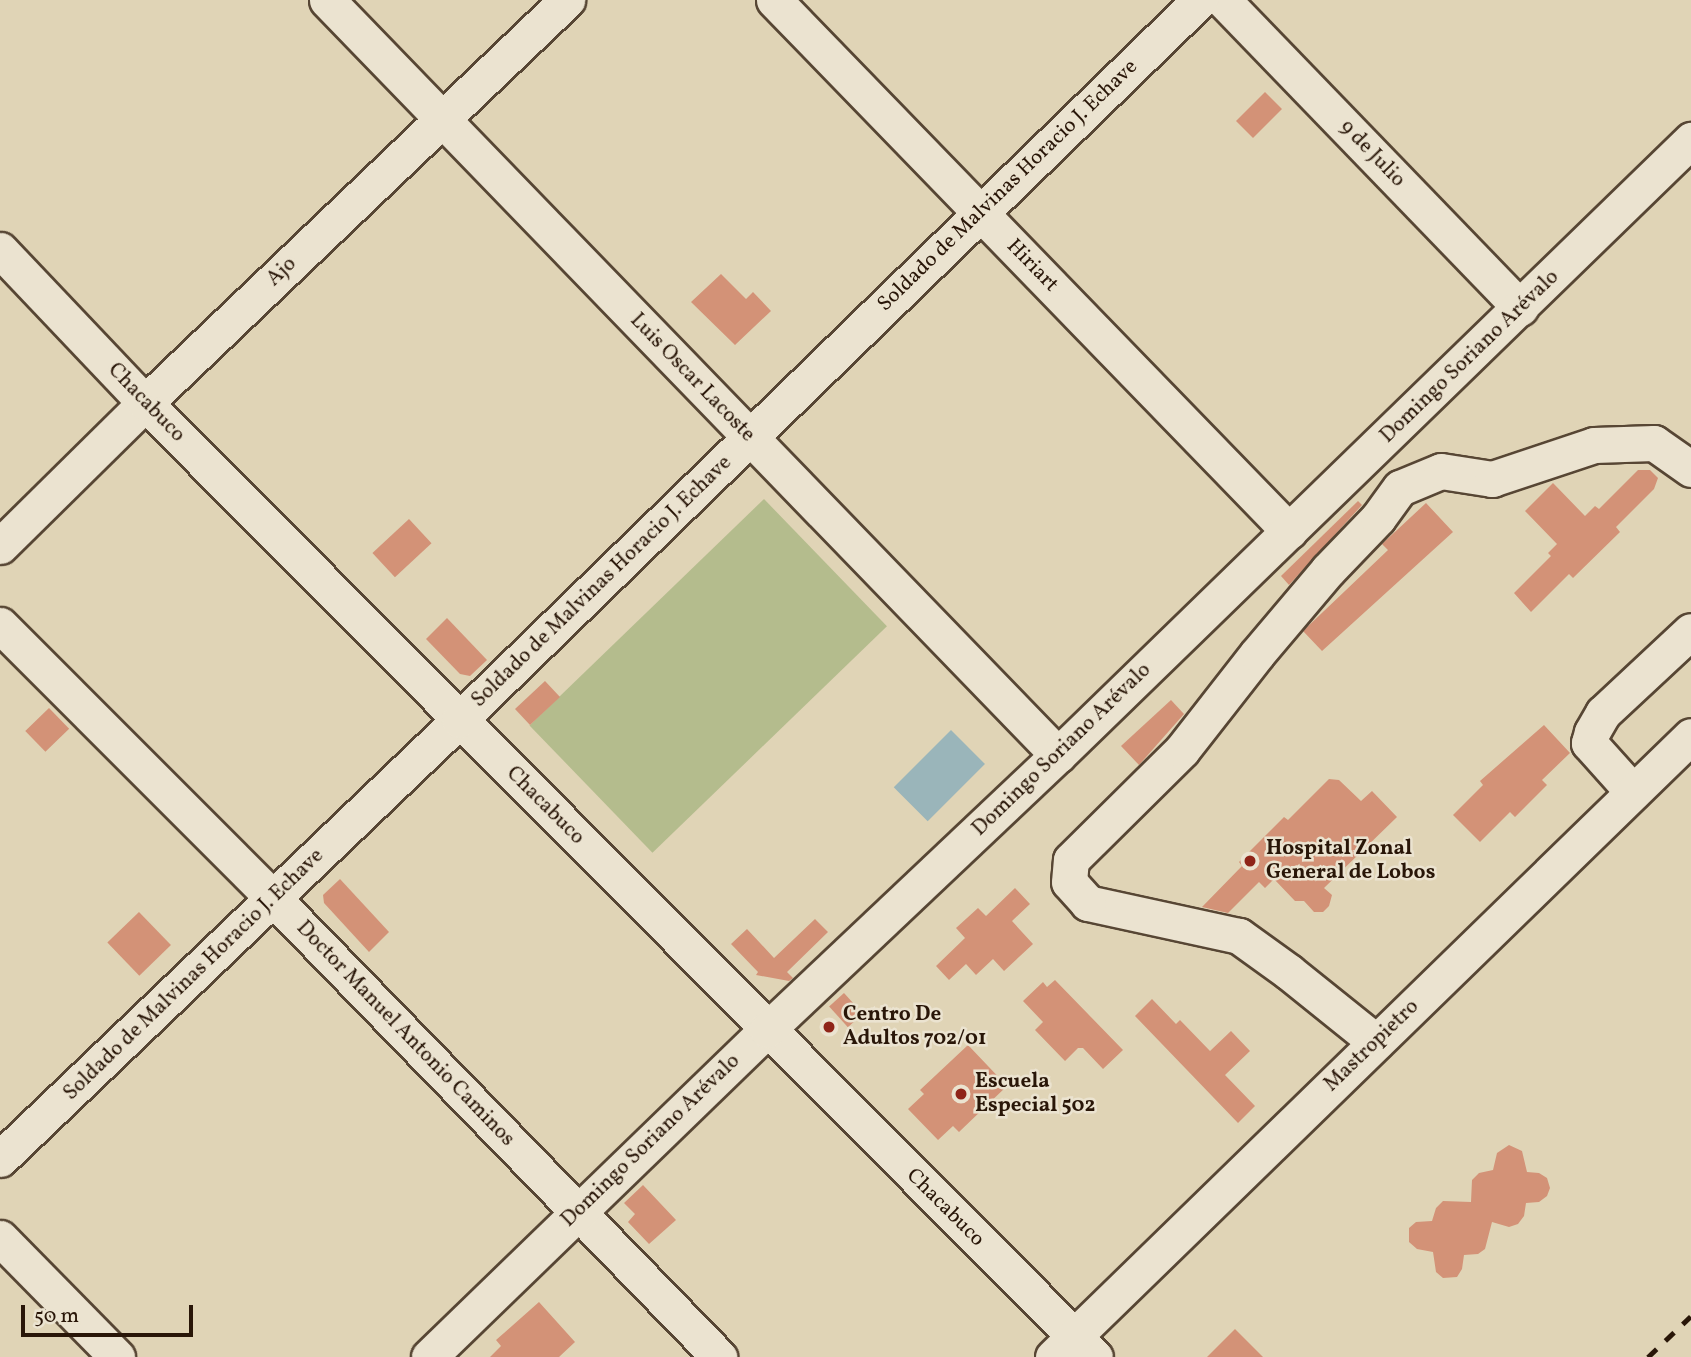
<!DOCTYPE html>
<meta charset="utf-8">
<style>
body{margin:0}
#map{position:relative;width:1691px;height:1357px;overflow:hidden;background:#e0d4b6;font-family:Vollkorn,serif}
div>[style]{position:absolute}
.green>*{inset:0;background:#b4bc8d;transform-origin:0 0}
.water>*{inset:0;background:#9ab5ba;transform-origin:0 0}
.building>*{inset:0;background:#d39277;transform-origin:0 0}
.roads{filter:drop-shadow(2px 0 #574634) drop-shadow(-2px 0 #574634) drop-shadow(0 2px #574634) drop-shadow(0 -2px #574634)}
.minor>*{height:35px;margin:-17.5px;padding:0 17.5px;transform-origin:17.5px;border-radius:17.5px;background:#ebe3d0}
.rail>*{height:5px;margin-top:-2.5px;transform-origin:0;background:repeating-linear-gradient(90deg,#291608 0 12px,transparent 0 24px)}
.dots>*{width:19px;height:19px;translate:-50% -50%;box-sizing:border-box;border:4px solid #ebe3d0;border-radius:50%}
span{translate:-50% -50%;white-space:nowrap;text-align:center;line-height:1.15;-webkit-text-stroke:5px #ebe3d0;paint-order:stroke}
.street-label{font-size:21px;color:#291608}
.poi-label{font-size:21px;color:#291608;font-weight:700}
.left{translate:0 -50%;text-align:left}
.scale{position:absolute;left:21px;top:1305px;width:172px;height:32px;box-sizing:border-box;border:4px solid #291608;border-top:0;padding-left:9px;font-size:21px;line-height:24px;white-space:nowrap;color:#291608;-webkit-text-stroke:5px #ebe3d0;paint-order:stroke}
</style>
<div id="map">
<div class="green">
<div style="left:764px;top:499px;width:177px;height:326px;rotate:46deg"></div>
</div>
<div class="water">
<div style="left:951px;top:730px;width:48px;height:81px;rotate:45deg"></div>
</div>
<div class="building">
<div style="left:1265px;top:92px;width:24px;height:41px;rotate:45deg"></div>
<div style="clip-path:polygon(721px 274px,746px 299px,753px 292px,771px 311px,735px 345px,691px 302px)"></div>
<div style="clip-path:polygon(1638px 470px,1650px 470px,1658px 478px,1654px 489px,1616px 527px,1620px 532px,1573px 578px,1569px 574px,1531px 612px,1514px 593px,1551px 556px,1548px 553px,1557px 544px,1525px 511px,1553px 483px,1585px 516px,1595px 506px,1599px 509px)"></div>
<div style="clip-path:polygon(1358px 501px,1362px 505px,1289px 585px,1281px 576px)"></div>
<div style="clip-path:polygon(1426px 503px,1453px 532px,1322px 651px,1303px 631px,1388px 550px,1382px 544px)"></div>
<div style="left:409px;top:519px;width:33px;height:50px;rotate:47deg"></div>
<div style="clip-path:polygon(447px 618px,487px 660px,470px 676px,460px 674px,426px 639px)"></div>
<div style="left:545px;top:681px;width:22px;height:41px;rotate:47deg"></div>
<div style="clip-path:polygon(1171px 700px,1184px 714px,1139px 765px,1121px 746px)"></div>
<div style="left:49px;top:708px;width:29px;height:33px;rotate:46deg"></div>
<div style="clip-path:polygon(1544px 725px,1570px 753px,1542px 780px,1547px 785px,1515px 817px,1510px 812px,1480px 842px,1453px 815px,1483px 785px,1480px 781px)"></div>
<div style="clip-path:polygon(1329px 779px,1339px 780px,1361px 801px,1372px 791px,1397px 817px,1324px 888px,1332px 895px,1329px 906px,1323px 912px,1314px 912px,1304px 901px,1295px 901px,1274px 879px,1265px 888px,1259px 882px,1228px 913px,1202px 907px,1242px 866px,1239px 862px,1284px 817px,1288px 820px)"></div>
<div style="clip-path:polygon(340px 879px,389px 932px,369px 952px,324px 903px,323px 895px)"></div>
<div style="clip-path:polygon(1015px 888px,1030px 904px,1012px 921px,1033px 944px,1004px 971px,993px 959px,976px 975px,966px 964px,949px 980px,936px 966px,965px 938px,956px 928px,978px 908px,986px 916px)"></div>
<div style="left:139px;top:912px;width:46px;height:44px;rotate:46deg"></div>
<div style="clip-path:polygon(815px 919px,828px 932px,787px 972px,793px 978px,789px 981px,756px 975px,758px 972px,731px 944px,747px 929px,774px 958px)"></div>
<div style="clip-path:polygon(1055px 980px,1123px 1050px,1103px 1069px,1083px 1048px,1078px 1048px,1065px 1061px,1035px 1030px,1043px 1022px,1023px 1001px,1043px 982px,1047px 987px)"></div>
<div style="left:844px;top:993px;width:28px;height:20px;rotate:48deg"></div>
<div style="clip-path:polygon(1152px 999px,1176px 1024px,1180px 1020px,1210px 1051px,1231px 1031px,1250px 1051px,1225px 1075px,1255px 1106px,1238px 1123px,1135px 1016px)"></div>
<div style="clip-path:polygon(968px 1045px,1007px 1086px,959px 1132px,953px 1126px,938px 1140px,908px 1109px,924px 1094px,920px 1090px)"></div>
<div style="clip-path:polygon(1509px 1145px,1522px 1151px,1527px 1172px,1539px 1173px,1547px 1178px,1550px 1188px,1547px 1196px,1539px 1202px,1526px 1203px,1524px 1216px,1518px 1224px,1509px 1227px,1492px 1222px,1485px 1249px,1478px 1254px,1464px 1255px,1462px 1269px,1457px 1277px,1443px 1278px,1436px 1272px,1433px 1252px,1417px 1249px,1409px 1242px,1409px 1228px,1416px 1222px,1432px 1221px,1436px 1208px,1443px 1201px,1471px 1202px,1472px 1180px,1479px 1173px,1493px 1170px,1497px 1153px)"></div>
<div style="clip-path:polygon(643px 1185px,676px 1220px,649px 1244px,628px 1222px,635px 1214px,624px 1203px)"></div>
<div style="clip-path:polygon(539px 1302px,575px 1342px,559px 1357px,490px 1357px,501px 1346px,496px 1340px)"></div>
<div style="clip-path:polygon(1235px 1329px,1263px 1357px,1207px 1357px)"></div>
</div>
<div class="roads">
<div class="minor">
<div style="left:327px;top:0;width:1051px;rotate:45.93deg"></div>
<div style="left:774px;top:0;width:740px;rotate:45.88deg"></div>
<div style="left:1223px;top:0;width:428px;rotate:46deg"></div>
<div style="left:0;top:250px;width:211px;rotate:46.5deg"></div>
<div style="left:145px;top:403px;width:1346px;rotate:45.12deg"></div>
<div style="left:0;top:546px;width:204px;rotate:-44.6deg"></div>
<div style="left:145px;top:403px;width:584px;rotate:-43.68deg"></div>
<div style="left:0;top:625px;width:387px;rotate:45deg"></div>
<div style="left:274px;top:899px;width:639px;rotate:45.82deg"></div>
<div style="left:1633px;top:792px;width:66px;rotate:-131.9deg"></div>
<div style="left:1589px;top:743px;width:11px;rotate:-75deg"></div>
<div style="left:1592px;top:732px;width:22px;rotate:-60deg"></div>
<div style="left:1603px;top:713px;width:120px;rotate:-43deg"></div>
<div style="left:1376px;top:1042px;width:112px;rotate:-141.2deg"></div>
<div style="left:1289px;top:972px;width:62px;rotate:-144.2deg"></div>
<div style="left:1239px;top:936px;width:155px;rotate:-167.7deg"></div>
<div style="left:1088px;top:903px;width:28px;rotate:-132deg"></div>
<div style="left:1069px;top:882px;width:22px;rotate:-85deg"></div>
<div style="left:1071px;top:860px;width:156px;rotate:-44.7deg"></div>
<div style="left:1182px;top:750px;width:122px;rotate:-52deg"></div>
<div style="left:1257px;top:654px;width:110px;rotate:-49.8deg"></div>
<div style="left:1328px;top:570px;width:72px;rotate:-46.1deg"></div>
<div style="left:1378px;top:518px;width:37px;rotate:-54deg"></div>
<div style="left:1400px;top:488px;width:44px;rotate:-22.5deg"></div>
<div style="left:1441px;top:471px;width:52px;rotate:8.9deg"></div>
<div style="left:1492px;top:479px;width:108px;rotate:-18.4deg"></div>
<div style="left:1594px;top:445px;width:60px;rotate:-1.9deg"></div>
<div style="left:1654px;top:443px;width:45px;rotate:35.1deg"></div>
<div style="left:0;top:1159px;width:635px;rotate:-43.72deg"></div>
<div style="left:459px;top:720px;width:1033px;rotate:-44.18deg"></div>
<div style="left:0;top:1238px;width:167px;rotate:45.5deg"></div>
<div style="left:429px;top:1357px;width:470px;rotate:-44.1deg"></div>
<div style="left:767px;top:1030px;width:400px;rotate:-43.4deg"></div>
<div style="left:1058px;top:755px;width:883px;rotate:-44.17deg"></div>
<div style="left:1053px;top:1357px;width:890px;rotate:-44.23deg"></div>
</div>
</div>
<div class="rail">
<div style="left:1648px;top:1357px;width:59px;rotate:-43.6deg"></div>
</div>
<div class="dots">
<div style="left:1250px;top:861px;background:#8f2418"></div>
<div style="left:829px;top:1027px;background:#8f2418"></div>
<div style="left:961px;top:1094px;background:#8f2418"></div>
</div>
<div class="street-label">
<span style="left:1372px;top:154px;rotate:46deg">9 de Julio</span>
<span style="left:1008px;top:186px;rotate:-44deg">Soldado de Malvinas Horacio J. Echave</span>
<span style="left:1032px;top:266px;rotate:46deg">Hiriart</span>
<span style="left:282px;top:272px;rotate:-44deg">Ajo</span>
<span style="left:1470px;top:357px;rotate:-44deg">Domingo Soriano Arévalo</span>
<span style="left:692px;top:378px;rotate:46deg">Luis Oscar Lacoste</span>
<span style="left:146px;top:403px;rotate:46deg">Chacabuco</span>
<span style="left:602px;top:582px;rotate:-44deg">Soldado de Malvinas Horacio J. Echave</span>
<span style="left:1062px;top:750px;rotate:-44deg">Domingo Soriano Arévalo</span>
<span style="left:545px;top:806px;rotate:45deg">Chacabuco</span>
<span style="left:194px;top:975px;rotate:-44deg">Soldado de Malvinas Horacio J. Echave</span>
<span style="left:405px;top:1034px;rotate:46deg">Doctor Manuel Antonio Caminos</span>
<span style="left:1372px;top:1046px;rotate:-44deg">Mastropietro</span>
<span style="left:651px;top:1141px;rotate:-44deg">Domingo Soriano Arévalo</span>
<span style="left:945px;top:1208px;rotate:45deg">Chacabuco</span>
</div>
<div class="poi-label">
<span class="left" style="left:1266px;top:861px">Hospital Zonal<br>General de Lobos</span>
<span class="left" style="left:843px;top:1027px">Centro De<br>Adultos 702/01</span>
<span class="left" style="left:975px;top:1094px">Escuela<br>Especial 502</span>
</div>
<div class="scale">50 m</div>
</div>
